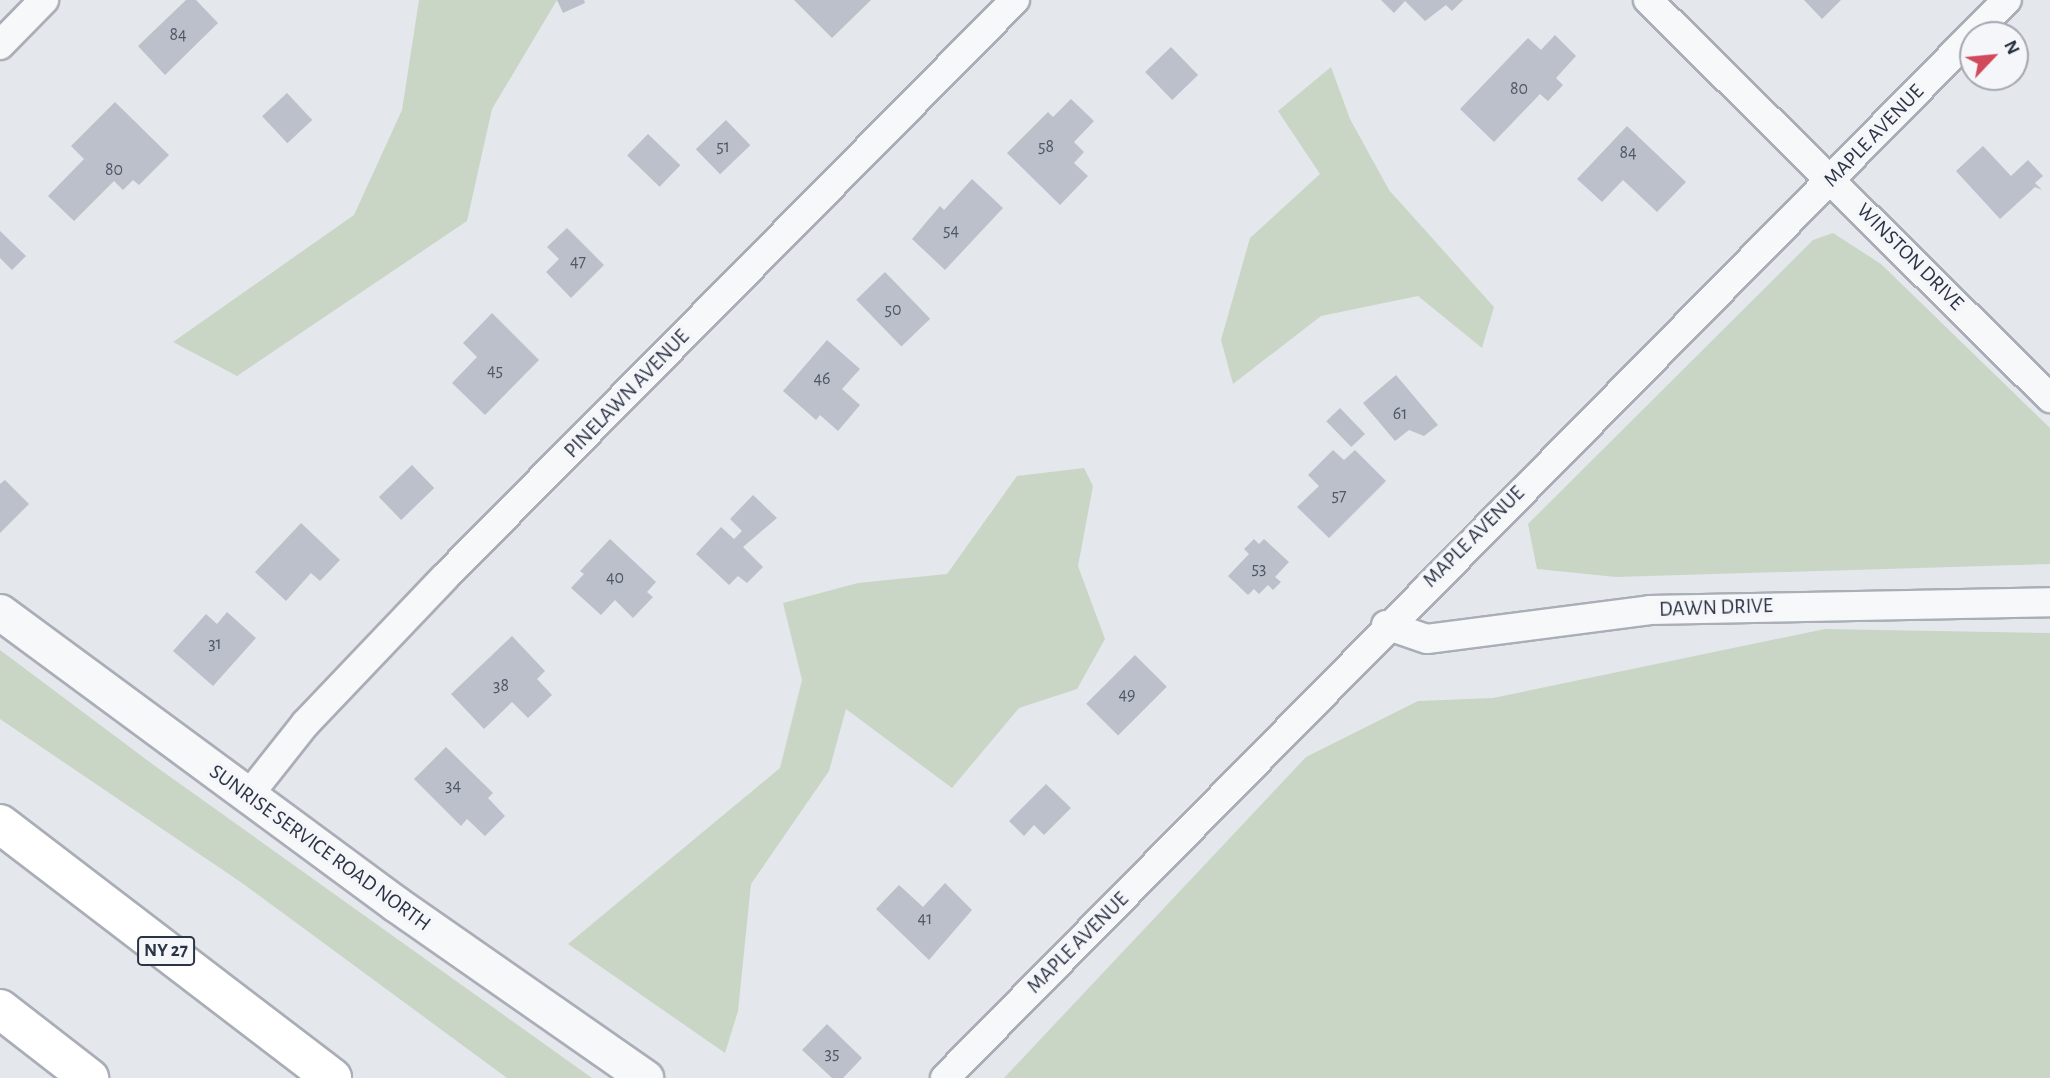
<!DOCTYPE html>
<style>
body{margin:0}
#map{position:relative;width:2050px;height:1078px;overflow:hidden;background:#e4e7ec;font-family:"Alegreya Sans",sans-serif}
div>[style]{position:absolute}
.green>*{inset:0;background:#c9d6c5}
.building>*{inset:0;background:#bbc0ca;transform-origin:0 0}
.roads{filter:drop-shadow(2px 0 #a9aeb7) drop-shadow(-2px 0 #a9aeb7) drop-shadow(0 2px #a9aeb7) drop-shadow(0 -2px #a9aeb7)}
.minor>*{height:28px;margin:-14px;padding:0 14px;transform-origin:14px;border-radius:14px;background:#f7f8fa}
.tertiary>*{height:35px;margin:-17.5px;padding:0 17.5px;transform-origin:17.5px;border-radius:17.5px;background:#f7f8fa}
.motorway>*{height:38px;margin:-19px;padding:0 19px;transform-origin:19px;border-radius:19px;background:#fff}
span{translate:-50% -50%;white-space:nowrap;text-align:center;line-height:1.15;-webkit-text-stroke:7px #f4f6f9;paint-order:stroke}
.number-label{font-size:18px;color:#4f5766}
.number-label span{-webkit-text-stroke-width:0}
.shield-label span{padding:2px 5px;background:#f4f6f9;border:2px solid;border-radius:5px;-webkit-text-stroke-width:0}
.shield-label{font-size:19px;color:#2b3445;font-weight:700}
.street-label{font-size:21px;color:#2b3445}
.north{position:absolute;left:1959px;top:21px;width:70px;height:70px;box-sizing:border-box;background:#f4f6f9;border:2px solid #a4a8b1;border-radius:50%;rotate:64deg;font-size:19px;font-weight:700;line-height:28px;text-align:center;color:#2b3445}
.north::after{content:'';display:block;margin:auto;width:24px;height:32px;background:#d1495b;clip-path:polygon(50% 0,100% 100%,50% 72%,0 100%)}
</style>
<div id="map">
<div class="green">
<div style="clip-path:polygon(419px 0,557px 0,492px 109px,467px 221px,237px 376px,173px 342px,354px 215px,402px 110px)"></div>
<div style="clip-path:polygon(1331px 67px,1350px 119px,1389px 190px,1494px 307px,1482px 348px,1418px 296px,1321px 316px,1233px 384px,1221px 340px,1250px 238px,1320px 174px,1278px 111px)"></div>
<div style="clip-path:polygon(1833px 233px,1881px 264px,2050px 428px,2050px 564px,1616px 577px,1537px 569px,1528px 524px,1813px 240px)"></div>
<div style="clip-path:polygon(1084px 468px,1093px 486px,1078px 566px,1105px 639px,1077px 689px,1019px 708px,952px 788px,846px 709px,829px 771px,751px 884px,738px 1011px,725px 1053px,568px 944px,780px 768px,802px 680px,783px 603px,858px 583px,947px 574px,1017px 476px)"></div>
<div style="clip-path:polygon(1825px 629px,2050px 633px,2050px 1078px,1004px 1078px,1306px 757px,1418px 701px,1493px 698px)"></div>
<div style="clip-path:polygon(0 650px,155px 766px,592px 1078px,507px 1078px,242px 883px,0 719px)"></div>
</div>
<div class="building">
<div style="clip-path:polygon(186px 0,196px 0,218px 23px,165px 75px,138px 46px)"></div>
<div style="clip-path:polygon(557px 0,584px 0,585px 3px,563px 13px)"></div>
<div style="clip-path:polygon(794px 0,871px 0,832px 38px)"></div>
<div style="clip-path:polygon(1381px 0,1463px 0,1452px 11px,1446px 5px,1425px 21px,1405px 1px,1394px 13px)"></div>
<div style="clip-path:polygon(1804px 0,1841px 0,1822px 19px)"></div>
<div style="clip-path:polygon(1555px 35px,1576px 56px,1556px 78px,1563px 85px,1548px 101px,1540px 94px,1494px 142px,1460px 109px,1528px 38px,1541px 50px)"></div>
<div style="left:1171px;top:47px;width:39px;height:36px;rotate:46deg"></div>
<div style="left:287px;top:93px;width:37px;height:34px;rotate:47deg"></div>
<div style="clip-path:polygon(1071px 99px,1094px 121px,1074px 142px,1084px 152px,1074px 163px,1088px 176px,1060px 205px,1007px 153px,1048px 112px,1053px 117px)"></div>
<div style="clip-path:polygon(115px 102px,169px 155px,139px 185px,133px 180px,123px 190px,114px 181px,74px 221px,48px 196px,84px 159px,71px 146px)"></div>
<div style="left:726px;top:120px;width:35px;height:42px;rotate:46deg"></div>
<div style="clip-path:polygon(1627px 126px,1686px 182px,1657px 212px,1623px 180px,1602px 202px,1577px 179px)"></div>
<div style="left:648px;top:134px;width:45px;height:30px;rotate:44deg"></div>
<div style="clip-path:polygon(1983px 146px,2011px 176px,2028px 160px,2043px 176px,2035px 183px,2042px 190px,2035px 187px,2000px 219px,1956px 171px)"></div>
<div style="clip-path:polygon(972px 179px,1003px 208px,945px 270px,912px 239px,940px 206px,944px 210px)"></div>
<div style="clip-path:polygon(567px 228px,604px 265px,571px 298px,546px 272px,559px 259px,547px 247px)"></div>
<div style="clip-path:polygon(0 231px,26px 256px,12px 270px,0 258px)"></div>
<div style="left:885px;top:272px;width:65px;height:40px;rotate:46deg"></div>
<div style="clip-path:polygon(492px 313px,539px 360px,485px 415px,452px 383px,477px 357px,463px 343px)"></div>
<div style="clip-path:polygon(827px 340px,860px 369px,842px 389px,860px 405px,838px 431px,820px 415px,816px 420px,783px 391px)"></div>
<div style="clip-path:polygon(1396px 375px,1438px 425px,1424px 436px,1409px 430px,1395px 441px,1363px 403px)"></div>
<div style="left:1340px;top:408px;width:36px;height:19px;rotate:46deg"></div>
<div style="clip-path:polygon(1333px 450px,1344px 460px,1355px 450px,1386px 481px,1329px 538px,1297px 507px,1319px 486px,1308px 475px)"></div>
<div style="left:412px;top:465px;width:32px;height:46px;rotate:46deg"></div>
<div style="clip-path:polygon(5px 480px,29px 504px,0 533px,0 484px)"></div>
<div style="clip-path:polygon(753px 495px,777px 518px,743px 547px,763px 567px,747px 583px,738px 576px,729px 585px,696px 554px,721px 527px,734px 539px,742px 531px,730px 519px)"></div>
<div style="clip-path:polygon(301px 523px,340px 560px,320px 581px,311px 573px,286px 601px,255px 572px)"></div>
<div style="clip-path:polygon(610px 539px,656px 582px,647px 592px,653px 597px,633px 618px,615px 600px,601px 615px,571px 588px,584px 574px,580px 571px)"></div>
<div style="clip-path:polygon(1254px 539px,1259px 544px,1264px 539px,1289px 562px,1275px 577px,1281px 582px,1273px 590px,1268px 585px,1259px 594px,1254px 589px,1248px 595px,1228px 576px,1249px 554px,1244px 549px)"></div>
<div style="clip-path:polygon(227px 612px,256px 638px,213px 686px,173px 651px,206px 614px,217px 624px)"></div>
<div style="clip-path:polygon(512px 636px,545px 671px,537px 679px,552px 695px,528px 718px,512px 702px,484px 729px,451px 694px)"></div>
<div style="left:1135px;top:655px;width:45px;height:69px;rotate:45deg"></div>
<div style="clip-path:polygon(446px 747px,493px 793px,488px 798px,505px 816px,485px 836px,467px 819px,461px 826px,414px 779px)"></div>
<div style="clip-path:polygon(1046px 784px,1071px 808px,1044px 835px,1034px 825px,1024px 836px,1009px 821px)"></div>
<div style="clip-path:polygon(945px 883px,972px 910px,929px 960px,876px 909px,899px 885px,923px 907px)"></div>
<div style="clip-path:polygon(827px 1024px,862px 1058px,843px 1078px,832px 1078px,802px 1050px)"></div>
</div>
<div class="roads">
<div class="minor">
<div style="left:1648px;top:0;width:566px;rotate:44.71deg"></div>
<div style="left:0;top:45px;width:63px;rotate:-45.6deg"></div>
<div style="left:1386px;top:625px;width:43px;rotate:18.9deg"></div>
<div style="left:1427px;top:639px;width:225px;rotate:-7.4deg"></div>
<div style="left:1650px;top:610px;width:400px;rotate:-1.1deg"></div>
<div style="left:248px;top:796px;width:92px;rotate:-51.6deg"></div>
<div style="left:305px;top:724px;width:203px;rotate:-46.4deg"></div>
<div style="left:445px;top:577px;width:811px;rotate:-45.35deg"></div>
<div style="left:945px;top:1078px;width:1513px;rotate:-45.43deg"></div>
</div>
<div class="tertiary">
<div style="left:0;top:612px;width:492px;rotate:36.4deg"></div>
<div style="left:396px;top:904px;width:304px;rotate:34.9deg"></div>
</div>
<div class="motorway">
<div style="left:0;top:824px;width:418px;rotate:37.4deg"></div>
<div style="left:0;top:1009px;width:113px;rotate:37.8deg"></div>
</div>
</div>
<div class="number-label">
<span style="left:178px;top:35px">84</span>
<span style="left:1519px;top:89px">80</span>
<span style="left:723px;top:147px">51</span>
<span style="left:1046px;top:147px">58</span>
<span style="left:1628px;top:153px">84</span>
<span style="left:114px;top:170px">80</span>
<span style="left:951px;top:231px">54</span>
<span style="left:578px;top:262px">47</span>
<span style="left:893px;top:310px">50</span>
<span style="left:495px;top:371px">45</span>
<span style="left:822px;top:379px">46</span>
<span style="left:1400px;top:414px">61</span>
<span style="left:1339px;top:496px">57</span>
<span style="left:1259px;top:569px">53</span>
<span style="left:615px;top:578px">40</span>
<span style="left:215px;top:644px">31</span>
<span style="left:501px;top:686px">38</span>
<span style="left:1127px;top:695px">49</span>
<span style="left:453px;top:786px">34</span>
<span style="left:925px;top:919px">41</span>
<span style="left:832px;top:1054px">35</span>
</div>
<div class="shield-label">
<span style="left:166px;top:951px">NY 27</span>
</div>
<div class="street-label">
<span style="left:1874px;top:136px;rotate:-46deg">MAPLE AVENUE</span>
<span style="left:1910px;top:257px;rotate:45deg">WINSTON DRIVE</span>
<span style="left:627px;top:394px;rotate:-46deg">PINELAWN AVENUE</span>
<span style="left:1474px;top:537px;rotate:-45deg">MAPLE AVENUE</span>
<span style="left:1716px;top:608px;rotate:-2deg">DAWN DRIVE</span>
<span style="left:320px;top:848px;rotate:36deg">SUNRISE SERVICE ROAD NORTH</span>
<span style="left:1078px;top:943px;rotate:-45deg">MAPLE AVENUE</span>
</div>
<div class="north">N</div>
</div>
